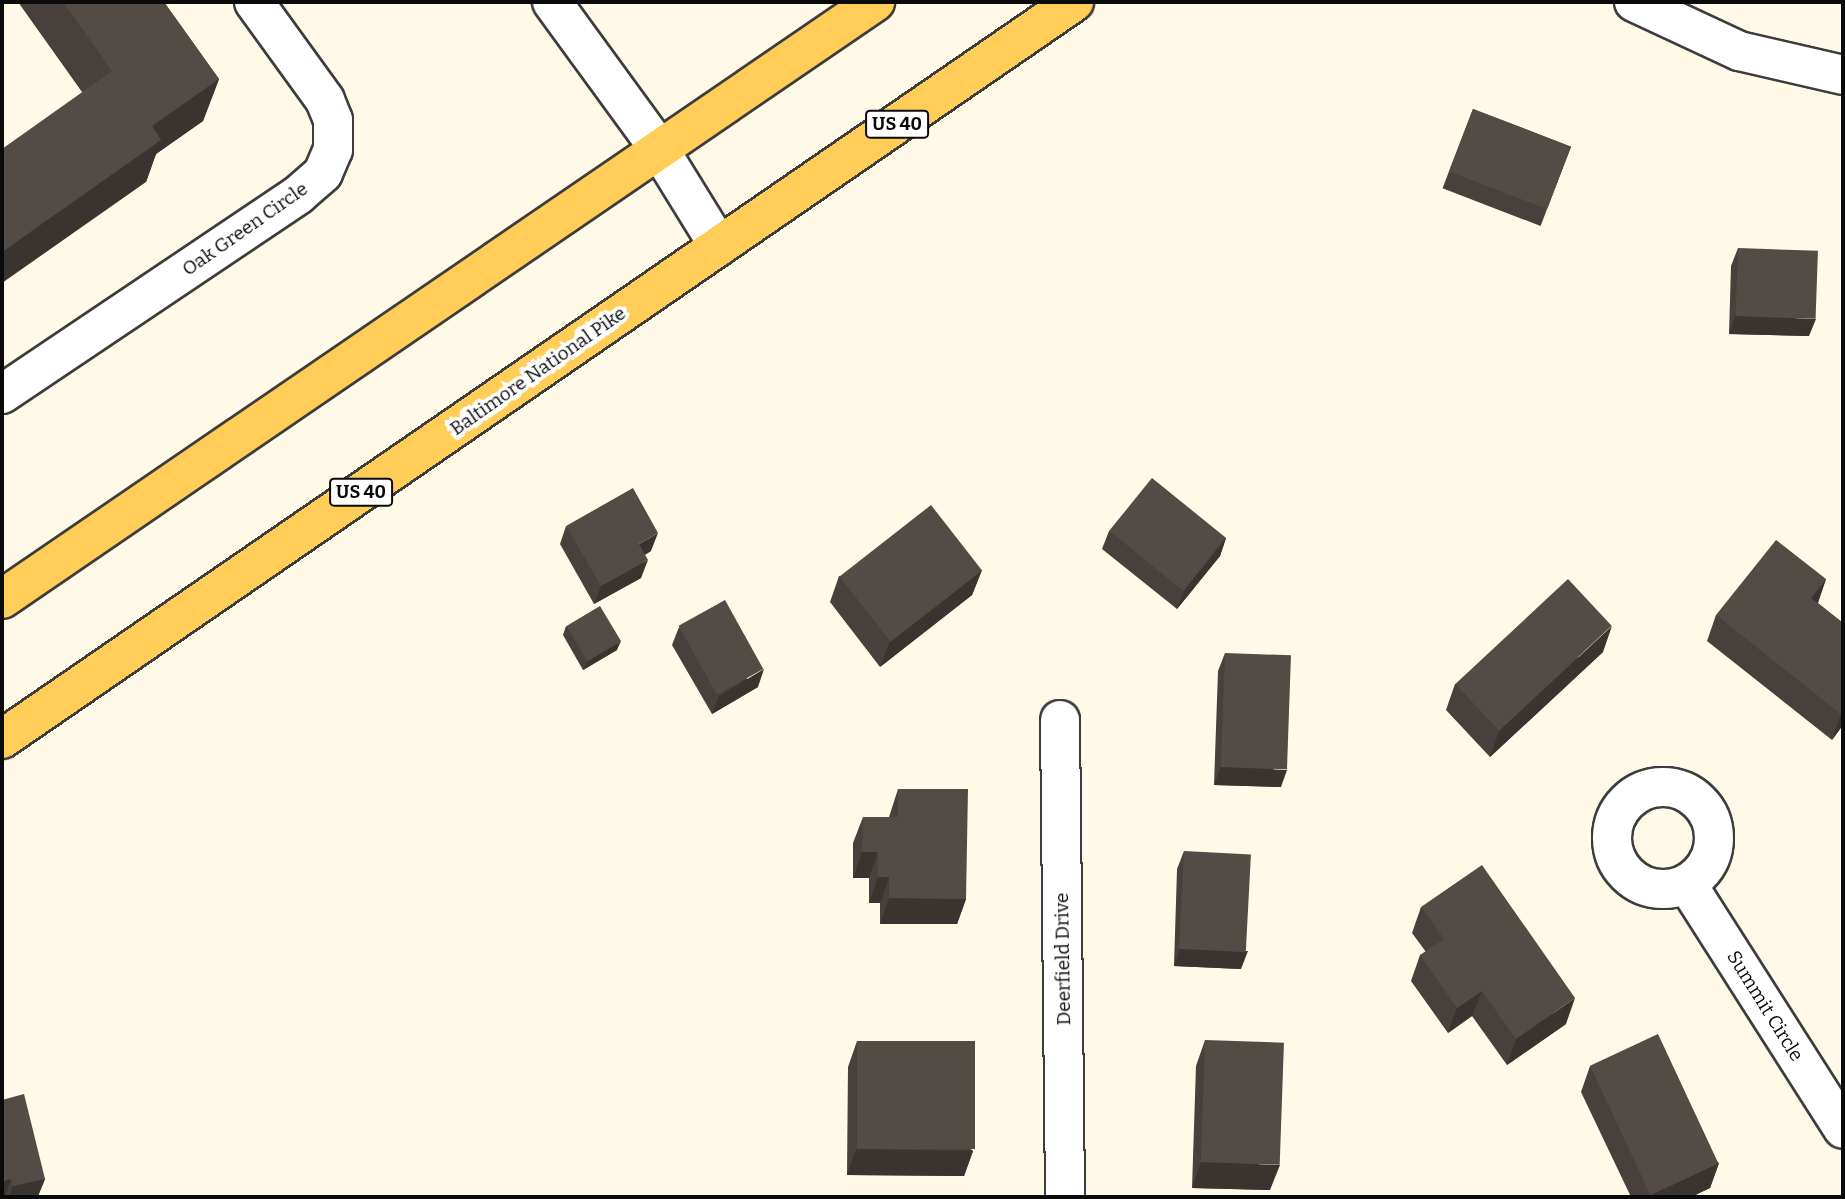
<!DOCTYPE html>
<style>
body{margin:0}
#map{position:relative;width:1845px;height:1199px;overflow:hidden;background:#fff9e8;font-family:Bitter,serif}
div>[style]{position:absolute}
.roads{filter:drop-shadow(2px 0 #3d3d3d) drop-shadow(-2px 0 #3d3d3d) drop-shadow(0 2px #3d3d3d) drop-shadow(0 -2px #3d3d3d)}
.minor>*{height:38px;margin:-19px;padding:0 19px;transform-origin:19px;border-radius:19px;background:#fff}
.minor>.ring{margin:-19px;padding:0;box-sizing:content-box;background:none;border:38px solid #fff;border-radius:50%}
.major>*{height:38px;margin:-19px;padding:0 19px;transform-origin:19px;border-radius:19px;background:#ffcd58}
.wall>*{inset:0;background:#47403c;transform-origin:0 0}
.shaded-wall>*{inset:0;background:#3a3431}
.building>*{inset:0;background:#534b46;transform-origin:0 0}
span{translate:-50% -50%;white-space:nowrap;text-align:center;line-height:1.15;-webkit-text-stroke:7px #fff;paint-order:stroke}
.shield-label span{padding:2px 5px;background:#fff;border:2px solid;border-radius:5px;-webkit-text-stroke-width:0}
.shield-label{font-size:18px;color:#0a0a0a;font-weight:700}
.street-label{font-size:19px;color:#0a0a0a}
.frame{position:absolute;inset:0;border:4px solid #0a0a0a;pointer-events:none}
</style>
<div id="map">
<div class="roads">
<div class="minor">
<div style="left:552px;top:2px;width:182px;rotate:53.9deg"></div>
<div style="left:659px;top:149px;width:114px;rotate:58.3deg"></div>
<div style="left:1634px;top:2px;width:116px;rotate:25deg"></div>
<div style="left:1739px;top:51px;width:107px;rotate:13deg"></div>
<div style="left:2px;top:394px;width:357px;rotate:-33.9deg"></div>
<div style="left:298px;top:195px;width:33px;rotate:-41deg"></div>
<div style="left:323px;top:173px;width:25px;rotate:-67deg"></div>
<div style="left:333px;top:150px;width:30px;rotate:-90deg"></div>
<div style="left:333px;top:120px;width:22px;rotate:-112deg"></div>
<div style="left:325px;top:100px;width:121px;rotate:-125.9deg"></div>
<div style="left:1060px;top:720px;width:477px;rotate:89.4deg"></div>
<div class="ring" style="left:1612px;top:787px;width:64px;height:64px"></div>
<div style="left:1687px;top:884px;width:290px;rotate:57.5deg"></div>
</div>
<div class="major">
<div style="left:2px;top:599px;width:1058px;rotate:-34.37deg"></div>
<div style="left:2px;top:739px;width:1301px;rotate:-34.51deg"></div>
</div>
</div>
<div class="wall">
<div style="clip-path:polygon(18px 2px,164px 2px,219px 79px,203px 121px,156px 154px,146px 182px)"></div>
<div style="left:1473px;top:109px;width:105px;height:85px;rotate:21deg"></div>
<div style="clip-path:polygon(1738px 248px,1809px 336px,1729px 334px,1731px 266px)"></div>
<div style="clip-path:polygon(566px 526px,651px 551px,645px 555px,641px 578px,594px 604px,560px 544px)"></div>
<div style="clip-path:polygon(1109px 531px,1226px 538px,1220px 556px,1177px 609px,1102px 549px)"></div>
<div style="clip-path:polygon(982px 570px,972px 595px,880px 667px,830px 602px,839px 576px)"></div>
<div style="clip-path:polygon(1826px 579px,1818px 603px,1843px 623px,1843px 725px,1832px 740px,1707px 641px,1716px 615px)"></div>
<div style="clip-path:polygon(566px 626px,617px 650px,583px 670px,563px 635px)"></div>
<div style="clip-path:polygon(679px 627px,758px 687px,712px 714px,672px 645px)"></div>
<div style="clip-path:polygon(1603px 652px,1490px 757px,1446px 710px,1455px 684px)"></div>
<div style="clip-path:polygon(1225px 653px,1281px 787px,1214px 785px,1218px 671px)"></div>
<div style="clip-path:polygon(898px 789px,966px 899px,957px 924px,880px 924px,880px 903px,869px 903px,869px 878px,853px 878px,853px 843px,863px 817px,889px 817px)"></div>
<div style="clip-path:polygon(1184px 851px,1241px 969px,1174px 966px,1177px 869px)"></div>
<div style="clip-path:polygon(1421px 907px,1566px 1024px,1507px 1065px,1472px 1016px,1448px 1033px,1411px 981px,1420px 955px,1426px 952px,1412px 933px)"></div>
<div style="clip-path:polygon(1205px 1040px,1270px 1190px,1192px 1188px,1196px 1066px)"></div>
<div style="clip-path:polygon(857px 1041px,973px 1151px,964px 1176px,847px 1175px,848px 1067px)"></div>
<div style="clip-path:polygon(1590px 1066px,1719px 1163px,1710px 1188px,1691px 1197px,1631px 1197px,1581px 1092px)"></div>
<div style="clip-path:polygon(2px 1100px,45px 1179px,38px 1196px,5px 1197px)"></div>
</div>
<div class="shaded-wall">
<div style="clip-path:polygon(219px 79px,203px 121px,156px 154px,146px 182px,2px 283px,2px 252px,152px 126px)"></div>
<div style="clip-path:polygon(1735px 316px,1816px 319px,1809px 336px,1729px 334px)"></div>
<div style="clip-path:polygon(658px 533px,651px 551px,632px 561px,639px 544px)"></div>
<div style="clip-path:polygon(1226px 538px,1220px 556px,1177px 609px,1184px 591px)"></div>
<div style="clip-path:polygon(648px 560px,641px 578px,594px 604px,601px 586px)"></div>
<div style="clip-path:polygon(982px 570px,972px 595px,880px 667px,890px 641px)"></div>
<div style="clip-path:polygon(1826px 579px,1817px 605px,1811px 598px)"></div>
<div style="clip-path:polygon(1612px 626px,1603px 652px,1490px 757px,1499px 731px)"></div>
<div style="clip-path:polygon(621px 641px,617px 650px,583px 670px,587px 661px)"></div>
<div style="clip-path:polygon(764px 669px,758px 687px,712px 714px,719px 696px)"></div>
<div style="clip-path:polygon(1843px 712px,1843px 725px,1832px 740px,1841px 714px)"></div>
<div style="clip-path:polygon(1221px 767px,1287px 770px,1281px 787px,1214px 785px)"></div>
<div style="clip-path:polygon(862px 852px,878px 852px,869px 878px,853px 878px)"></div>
<div style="clip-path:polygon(878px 877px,889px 877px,880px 903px,869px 903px)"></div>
<div style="clip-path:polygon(889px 898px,966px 899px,957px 924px,880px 924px)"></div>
<div style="clip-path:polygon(1180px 949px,1248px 951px,1241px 969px,1174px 966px)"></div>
<div style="clip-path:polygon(1482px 991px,1472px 1016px,1448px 1033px,1457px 1008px)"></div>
<div style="clip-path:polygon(1575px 998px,1566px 1024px,1507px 1065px,1516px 1039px)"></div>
<div style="clip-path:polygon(856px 1149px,973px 1151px,964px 1176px,847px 1175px)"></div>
<div style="clip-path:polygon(1201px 1162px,1280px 1165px,1270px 1190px,1192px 1188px)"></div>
<div style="clip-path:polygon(1719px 1163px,1710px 1188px,1691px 1197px,1650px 1197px,1651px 1195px)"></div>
<div style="clip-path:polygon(11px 1179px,5px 1197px,2px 1197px,2px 1181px)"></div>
<div style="clip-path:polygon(45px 1179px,38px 1196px,9px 1197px,13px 1186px)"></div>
</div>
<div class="building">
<div style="clip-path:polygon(63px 2px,164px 2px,219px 79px,152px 126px,161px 140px,2px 252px,2px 149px,112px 71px)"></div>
<div style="left:1473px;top:109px;width:105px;height:67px;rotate:21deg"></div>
<div style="left:1738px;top:248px;width:80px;height:68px;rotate:2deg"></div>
<div style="left:1152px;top:478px;width:95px;height:68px;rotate:39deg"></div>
<div style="clip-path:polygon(633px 488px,658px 533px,639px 544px,648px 560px,601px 586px,566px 526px)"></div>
<div style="left:931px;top:505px;width:83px;height:116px;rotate:52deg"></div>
<div style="clip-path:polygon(1776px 540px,1826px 579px,1811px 598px,1843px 623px,1843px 712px,1841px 714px,1716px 615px)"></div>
<div style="left:1568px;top:579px;width:64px;height:154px;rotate:47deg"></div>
<div style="left:725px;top:600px;width:79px;height:53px;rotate:61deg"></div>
<div style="left:600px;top:606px;width:41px;height:39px;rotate:59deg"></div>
<div style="left:1225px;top:653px;width:66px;height:114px;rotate:2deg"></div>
<div style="clip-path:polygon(898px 789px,968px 789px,966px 899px,889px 898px,889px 877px,878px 877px,878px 852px,862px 852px,863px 817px,898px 817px)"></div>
<div style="left:1184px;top:851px;width:67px;height:98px;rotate:3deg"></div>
<div style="clip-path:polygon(1482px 865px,1575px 998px,1516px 1039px,1482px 991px,1457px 1008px,1420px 955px,1444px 939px,1421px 907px)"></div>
<div style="left:1658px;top:1034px;width:143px;height:75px;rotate:65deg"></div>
<div style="left:1205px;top:1040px;width:79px;height:122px;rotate:2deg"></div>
<div style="left:857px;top:1041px;width:118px;height:108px"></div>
<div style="clip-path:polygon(24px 1094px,45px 1179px,13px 1186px,11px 1179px,2px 1181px,2px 1100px)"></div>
</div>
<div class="shield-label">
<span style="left:897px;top:124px">US 40</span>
<span style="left:361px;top:492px">US 40</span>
</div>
<div class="street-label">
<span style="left:245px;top:229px;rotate:-35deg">Oak Green Circle</span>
<span style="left:538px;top:371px;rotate:-35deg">Baltimore National Pike</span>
<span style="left:1063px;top:959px;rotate:-91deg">Deerfield Drive</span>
<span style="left:1765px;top:1006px;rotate:58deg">Summit Circle</span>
</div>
<div class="frame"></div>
</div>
